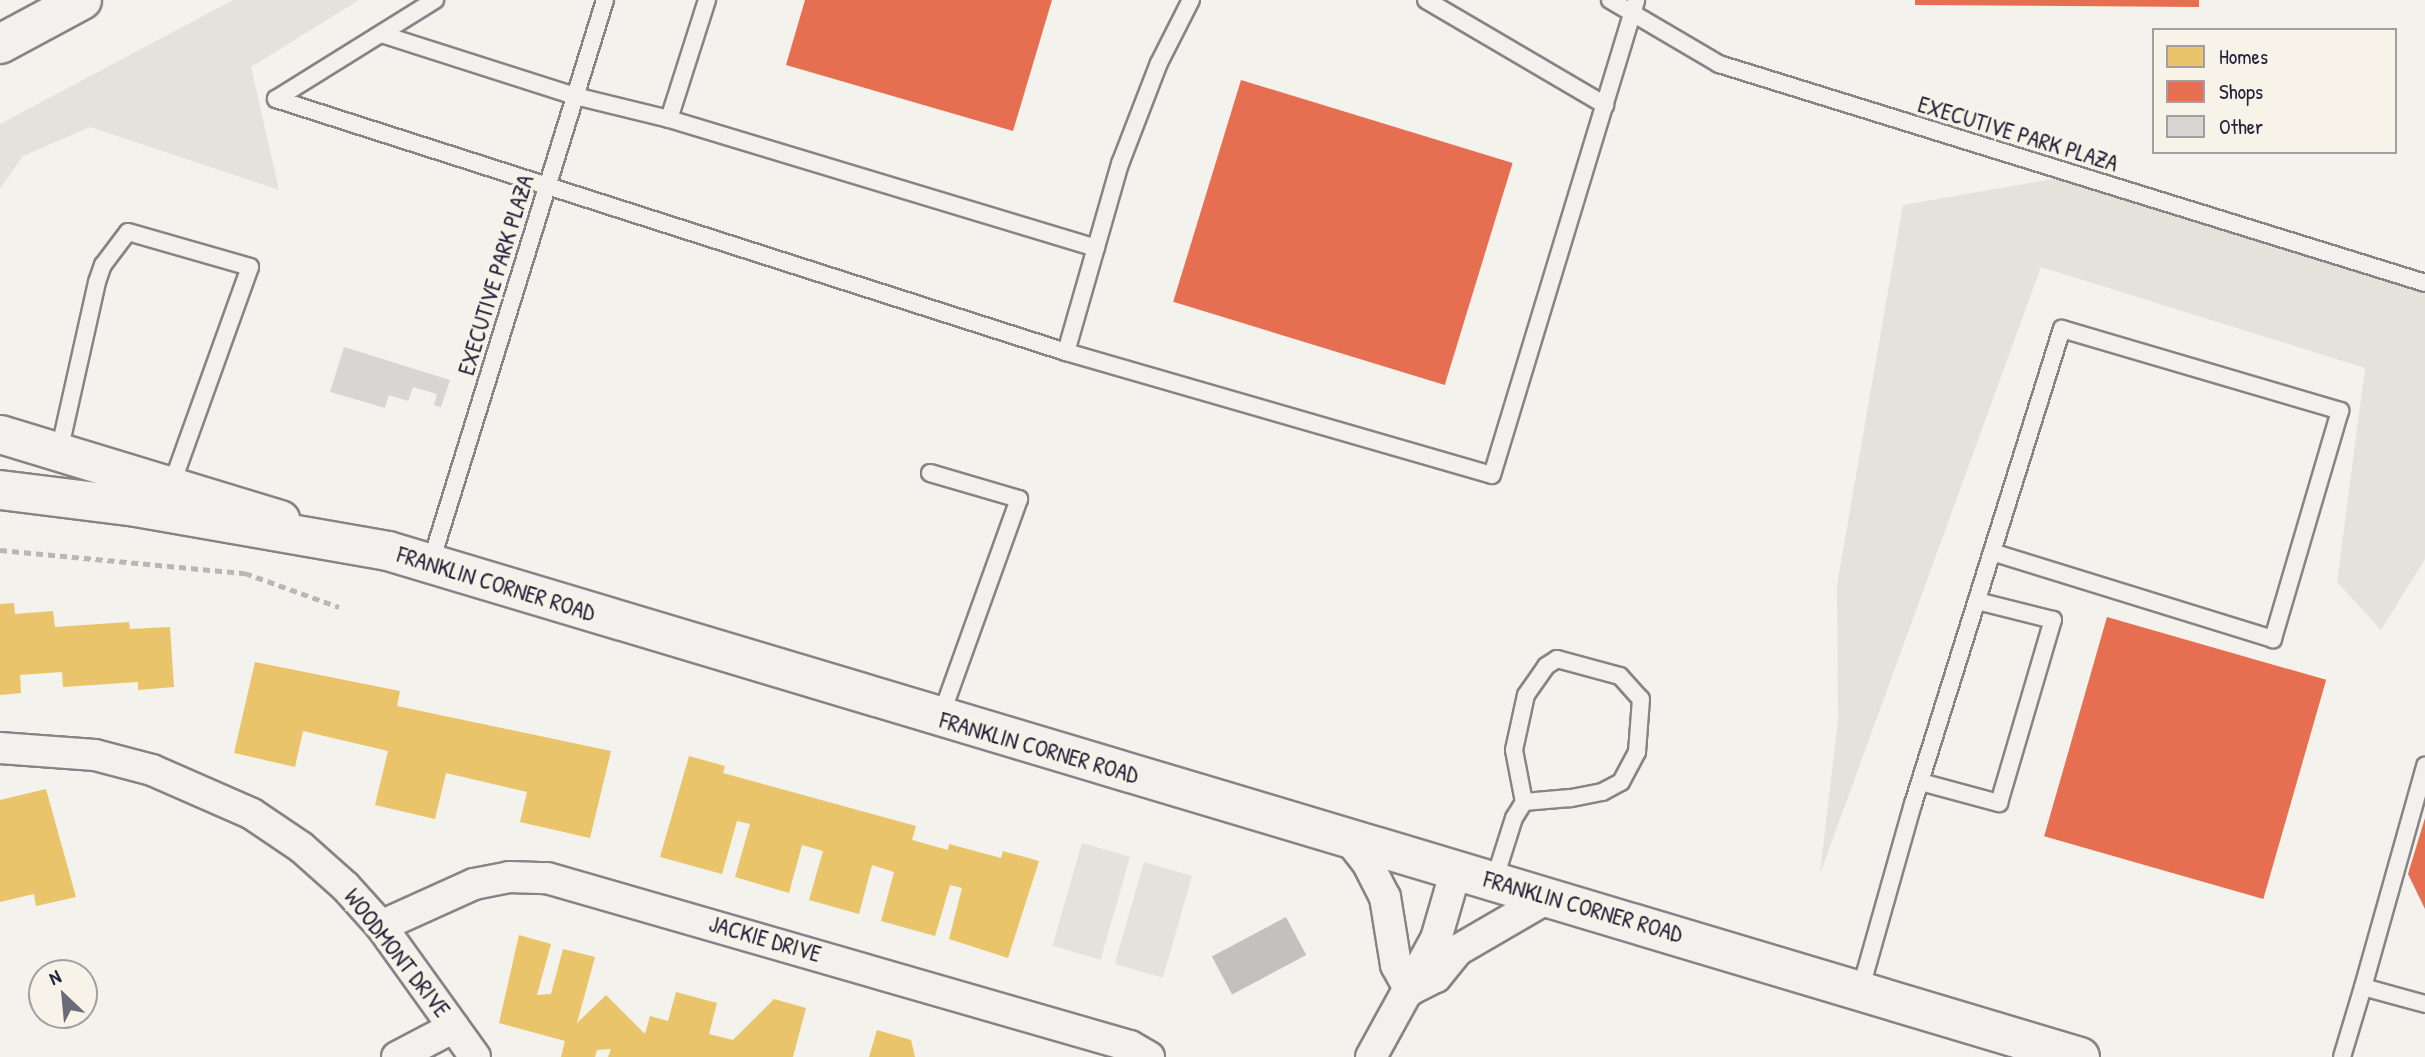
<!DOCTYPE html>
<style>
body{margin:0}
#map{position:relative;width:2425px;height:1057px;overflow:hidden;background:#f4f2ec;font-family:"Patrick Hand",sans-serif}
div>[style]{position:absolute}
.built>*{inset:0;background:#e5e2dc;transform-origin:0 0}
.water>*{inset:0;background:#c3c0c0;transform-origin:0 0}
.homes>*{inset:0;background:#e9c46a}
.shops>*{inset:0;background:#e76f51;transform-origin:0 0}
.building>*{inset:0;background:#d7d6d3}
.path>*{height:4.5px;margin-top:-2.25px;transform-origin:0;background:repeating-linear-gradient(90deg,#b8b6b6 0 7px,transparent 0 12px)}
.roads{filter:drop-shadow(2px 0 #858486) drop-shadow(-2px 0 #858486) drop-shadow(0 2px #858486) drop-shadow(0 -2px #858486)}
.service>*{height:16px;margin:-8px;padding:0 8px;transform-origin:8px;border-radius:8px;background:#f2f1ed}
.minor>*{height:30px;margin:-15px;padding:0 15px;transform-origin:15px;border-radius:15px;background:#f2f1ed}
.tertiary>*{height:37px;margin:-18.5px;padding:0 18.5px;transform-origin:18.5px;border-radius:18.5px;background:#f2f1ed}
.secondary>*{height:38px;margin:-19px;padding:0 19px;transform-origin:19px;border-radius:19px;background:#f2f1ed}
.motorway>*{height:38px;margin:-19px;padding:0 19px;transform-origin:19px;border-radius:19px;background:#f2f1ed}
span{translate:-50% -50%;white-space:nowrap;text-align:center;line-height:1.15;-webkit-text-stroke:7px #f7f3e8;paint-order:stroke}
.street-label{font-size:23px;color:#22223b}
.legend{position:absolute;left:2152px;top:28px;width:245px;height:126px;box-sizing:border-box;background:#f7f3e8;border:2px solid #a29fa3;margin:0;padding:9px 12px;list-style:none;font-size:21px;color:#22223b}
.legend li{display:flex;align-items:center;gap:14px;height:35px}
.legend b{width:35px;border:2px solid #a29fa3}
.north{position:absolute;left:28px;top:959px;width:70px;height:70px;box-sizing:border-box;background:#f7f3e8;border:2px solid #a29fa3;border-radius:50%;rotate:334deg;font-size:19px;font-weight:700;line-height:28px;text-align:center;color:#22223b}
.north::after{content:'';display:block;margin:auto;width:24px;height:32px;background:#6c6b79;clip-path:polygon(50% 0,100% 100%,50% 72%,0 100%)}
</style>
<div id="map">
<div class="built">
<div style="clip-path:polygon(233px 0,359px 0,251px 67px,279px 190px,90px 127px,23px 156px,0 189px,0 124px)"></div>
<div style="clip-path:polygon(2075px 175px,2425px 294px,2425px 559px,2381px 630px,2337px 582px,2365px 368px,2041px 267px,1820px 874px,1838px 720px,1837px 585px,1903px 205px)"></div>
<div style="left:1082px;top:843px;width:50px;height:107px;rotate:16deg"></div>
<div style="left:1144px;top:862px;width:50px;height:106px;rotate:16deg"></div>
</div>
<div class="water">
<div style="left:1286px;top:917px;width:43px;height:84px;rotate:62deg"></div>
</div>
<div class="homes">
<div style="clip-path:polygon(14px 603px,15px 614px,53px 611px,55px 627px,129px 622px,130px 629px,170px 627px,174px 687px,138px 690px,138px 682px,63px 687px,62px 672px,20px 675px,21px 693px,0 695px,0 604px)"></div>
<div style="clip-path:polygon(255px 662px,400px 691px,397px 706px,611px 751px,590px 838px,520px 822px,527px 792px,446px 773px,435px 819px,375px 805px,388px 751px,303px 731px,295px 767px,234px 753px)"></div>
<div style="clip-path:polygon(689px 756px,725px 766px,723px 773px,916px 826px,912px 840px,948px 850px,949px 844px,1001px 858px,1003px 851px,1039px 861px,1008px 958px,949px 939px,962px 888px,950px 885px,935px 936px,881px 921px,894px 872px,872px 865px,859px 914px,809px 900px,823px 851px,802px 845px,789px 893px,735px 877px,750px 824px,737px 821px,722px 874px,660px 857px)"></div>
<div style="clip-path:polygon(46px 789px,76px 897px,36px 906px,34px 894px,0 902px,0 800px)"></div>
<div style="clip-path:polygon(519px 935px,551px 944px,537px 995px,551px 994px,563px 949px,595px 957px,577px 1023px,606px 995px,645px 1034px,650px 1016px,668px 1021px,676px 992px,717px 1003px,709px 1034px,733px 1040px,774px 999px,806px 1008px,793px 1057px,608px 1057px,611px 1049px,597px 1050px,595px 1057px,561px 1057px,565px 1041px,499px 1023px)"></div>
<div style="clip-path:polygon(877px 1030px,911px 1040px,915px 1057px,869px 1057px)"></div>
</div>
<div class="shops">
<div style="clip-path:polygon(805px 0,1052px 0,1013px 131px,786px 65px)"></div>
<div style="clip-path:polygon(1915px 0,2199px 0,2199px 7px,1915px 5px)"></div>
<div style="left:1241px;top:80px;width:284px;height:232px;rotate:17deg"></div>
<div style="left:2107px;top:617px;width:228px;height:228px;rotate:16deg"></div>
<div style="clip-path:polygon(2425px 818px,2425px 909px,2408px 874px)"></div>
</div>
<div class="building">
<div style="clip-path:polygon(344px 347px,450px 380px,441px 407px,434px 405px,437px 394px,413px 387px,408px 401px,389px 395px,385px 408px,330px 392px)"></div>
</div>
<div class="path">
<div style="left:0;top:550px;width:246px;rotate:5.4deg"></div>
<div style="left:245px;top:573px;width:100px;rotate:19.9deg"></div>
</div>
<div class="roads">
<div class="service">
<div style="left:435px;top:0;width:187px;rotate:148.1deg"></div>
<div style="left:276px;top:99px;width:830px;rotate:17.76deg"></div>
<div style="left:1066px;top:352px;width:443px;rotate:16.1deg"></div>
<div style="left:1492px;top:475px;width:496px;rotate:-73.1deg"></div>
<div style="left:1426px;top:0;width:208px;rotate:30.4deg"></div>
<div style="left:1610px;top:0;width:126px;rotate:30.4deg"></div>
<div style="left:1719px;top:64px;width:739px;rotate:17.23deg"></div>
<div style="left:381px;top:34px;width:204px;rotate:17.7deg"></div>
<div style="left:575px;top:96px;width:97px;rotate:13.7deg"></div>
<div style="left:669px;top:119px;width:446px;rotate:16.8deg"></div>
<div style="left:669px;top:119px;width:125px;rotate:-72.3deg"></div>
<div style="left:1066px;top:352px;width:196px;rotate:-74deg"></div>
<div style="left:1120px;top:164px;width:108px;rotate:-68.9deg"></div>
<div style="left:1159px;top:63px;width:71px;rotate:-63.1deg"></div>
<div style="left:59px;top:452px;width:174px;rotate:-77.4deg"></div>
<div style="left:97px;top:282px;width:18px;rotate:-71deg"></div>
<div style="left:103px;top:265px;width:41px;rotate:-52.9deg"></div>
<div style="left:128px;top:232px;width:127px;rotate:16deg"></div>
<div style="left:250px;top:267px;width:233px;rotate:109.8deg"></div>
<div style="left:930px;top:473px;width:93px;rotate:16.3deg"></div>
<div style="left:1019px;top:499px;width:231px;rotate:109.8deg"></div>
<div style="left:430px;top:565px;width:591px;rotate:-72.79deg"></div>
<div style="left:1921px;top:782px;width:81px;rotate:15.1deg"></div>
<div style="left:1999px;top:803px;width:191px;rotate:-73.6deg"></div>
<div style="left:2053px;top:620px;width:74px;rotate:-166deg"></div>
<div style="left:1494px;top:881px;width:66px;rotate:-72.4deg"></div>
<div style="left:1514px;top:818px;width:19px;rotate:-58deg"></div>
<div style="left:1524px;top:802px;width:53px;rotate:-100.9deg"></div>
<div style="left:1514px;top:750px;width:56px;rotate:-77.7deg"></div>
<div style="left:1526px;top:695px;width:35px;rotate:-55deg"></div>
<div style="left:1546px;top:666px;width:13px;rotate:-32deg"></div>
<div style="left:1557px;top:659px;width:65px;rotate:15.1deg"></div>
<div style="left:1620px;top:676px;width:31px;rotate:48deg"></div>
<div style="left:1641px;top:699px;width:53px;rotate:94.3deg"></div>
<div style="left:1637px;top:752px;width:34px;rotate:118deg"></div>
<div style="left:1621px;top:782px;width:21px;rotate:152deg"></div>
<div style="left:1602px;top:792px;width:33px;rotate:169deg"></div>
<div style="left:1570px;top:798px;width:46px;rotate:175deg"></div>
<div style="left:2363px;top:987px;width:230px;rotate:-74.3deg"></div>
<div style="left:1860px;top:991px;width:194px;rotate:-74.2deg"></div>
<div style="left:1913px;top:804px;width:498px;rotate:-72.6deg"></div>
<div style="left:2062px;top:329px;width:290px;rotate:16.4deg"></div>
<div style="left:2340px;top:411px;width:238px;rotate:106.4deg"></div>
<div style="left:2273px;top:639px;width:291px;rotate:-162.8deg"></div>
<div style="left:2342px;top:1057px;width:73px;rotate:-73.3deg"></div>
<div style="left:2363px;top:987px;width:64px;rotate:15.3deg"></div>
</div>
<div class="minor">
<div style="left:0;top:748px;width:95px;rotate:4.2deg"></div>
<div style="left:95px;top:755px;width:59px;rotate:14.7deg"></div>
<div style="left:152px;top:770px;width:109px;rotate:23.7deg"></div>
<div style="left:252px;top:814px;width:59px;rotate:34deg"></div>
<div style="left:301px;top:847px;width:59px;rotate:41.6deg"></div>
<div style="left:345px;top:886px;width:54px;rotate:48deg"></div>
<div style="left:381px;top:926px;width:161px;rotate:54.3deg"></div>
<div style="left:1348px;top:838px;width:33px;rotate:52deg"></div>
<div style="left:1368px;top:864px;width:37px;rotate:63deg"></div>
<div style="left:1385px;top:897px;width:69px;rotate:80.8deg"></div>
<div style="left:1396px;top:965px;width:29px;rotate:61deg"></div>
<div style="left:1410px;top:990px;width:29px;rotate:-27deg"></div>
<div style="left:1436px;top:977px;width:35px;rotate:-51deg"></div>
<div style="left:1458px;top:950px;width:105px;rotate:-30.2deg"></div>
<div style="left:381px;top:926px;width:102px;rotate:-24.3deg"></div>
<div style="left:474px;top:884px;width:36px;rotate:-11deg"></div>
<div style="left:509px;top:877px;width:38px;rotate:2deg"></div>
<div style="left:547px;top:878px;width:607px;rotate:16.08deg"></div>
<div style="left:1130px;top:1046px;width:22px;rotate:30deg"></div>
<div style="left:397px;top:1057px;width:64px;rotate:-27.8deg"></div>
<div style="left:1371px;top:1057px;width:135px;rotate:-61.2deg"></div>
<div style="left:1436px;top:939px;width:72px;rotate:-73.8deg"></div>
</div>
<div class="tertiary">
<div style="left:0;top:434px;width:293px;rotate:16.9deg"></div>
</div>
<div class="secondary">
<div style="left:388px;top:551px;width:1766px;rotate:16.65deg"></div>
</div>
<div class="motorway">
<div style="left:0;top:44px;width:93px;rotate:-28.2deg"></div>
<div style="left:0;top:490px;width:137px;rotate:7.1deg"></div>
<div style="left:136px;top:507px;width:256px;rotate:9.9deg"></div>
</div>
</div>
<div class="street-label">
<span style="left:2018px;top:134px;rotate:17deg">EXECUTIVE PARK PLAZA</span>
<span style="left:496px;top:275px;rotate:-73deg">EXECUTIVE PARK PLAZA</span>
<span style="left:496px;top:584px;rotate:17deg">FRANKLIN CORNER ROAD</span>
<span style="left:1039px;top:748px;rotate:16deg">FRANKLIN CORNER ROAD</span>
<span style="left:1583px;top:907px;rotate:16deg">FRANKLIN CORNER ROAD</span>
<span style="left:765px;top:939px;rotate:16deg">JACKIE DRIVE</span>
<span style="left:397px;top:953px;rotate:52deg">WOODMONT DRIVE</span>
</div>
<ul class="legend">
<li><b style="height:19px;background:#e9c46a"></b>Homes</li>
<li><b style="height:19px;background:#e76f51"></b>Shops</li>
<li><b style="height:19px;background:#d7d6d3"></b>Other</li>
</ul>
<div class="north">N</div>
</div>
